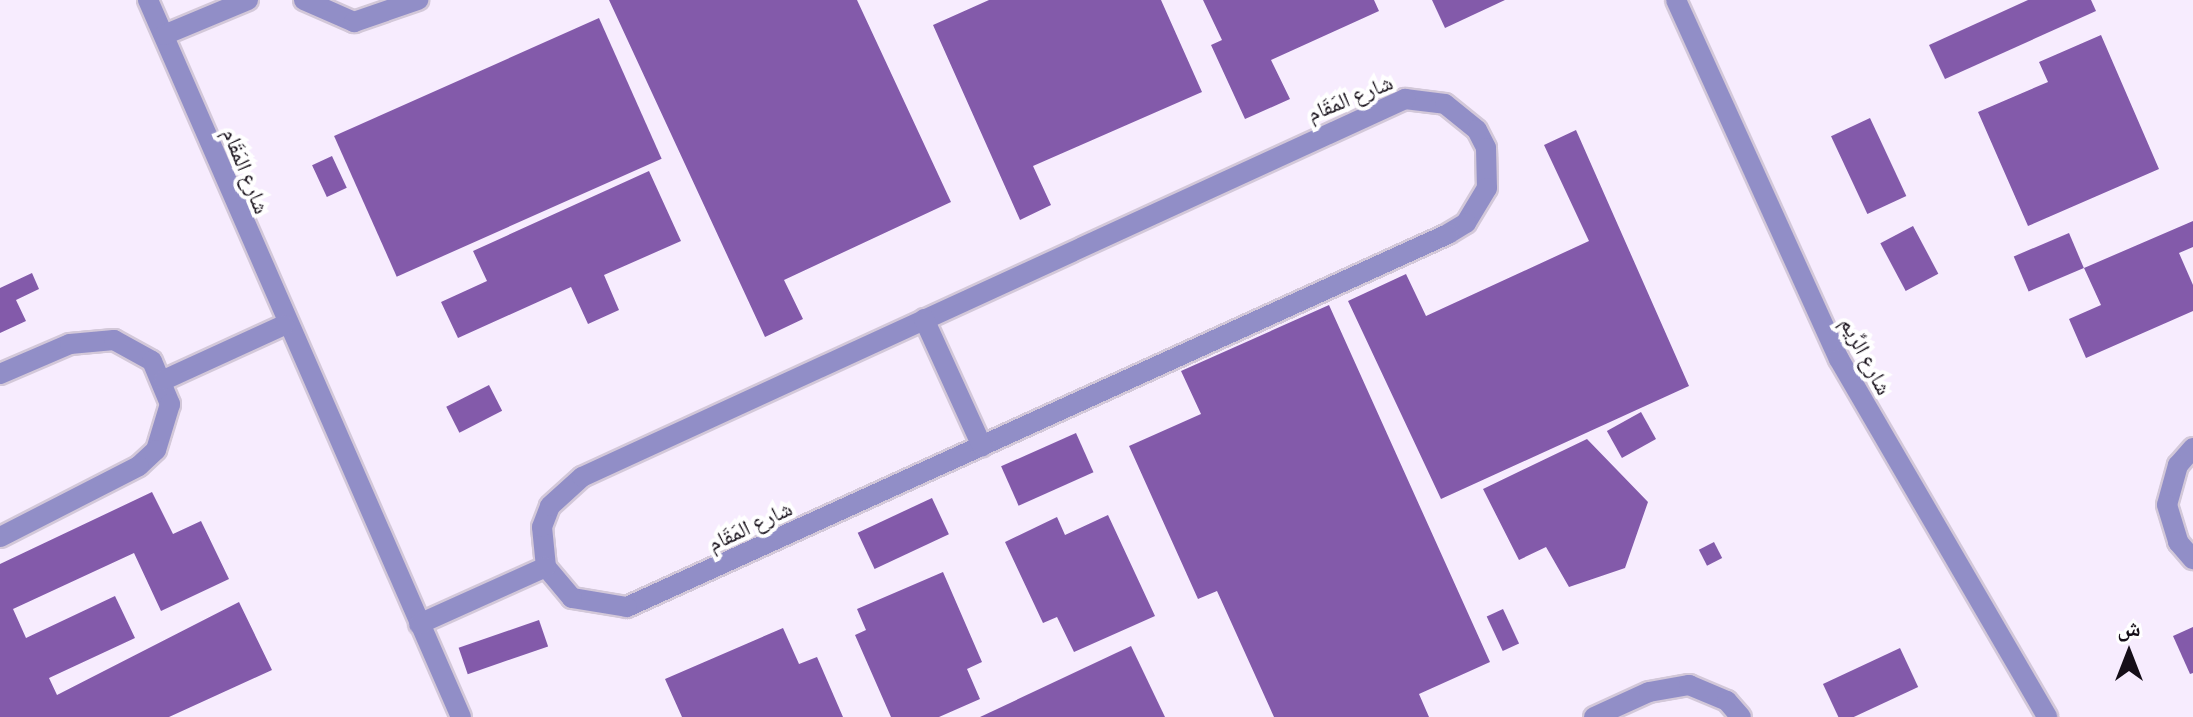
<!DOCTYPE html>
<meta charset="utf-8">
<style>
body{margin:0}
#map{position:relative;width:2193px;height:717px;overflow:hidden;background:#f7ecfe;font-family:Bitter,"Noto Naskh Arabic",serif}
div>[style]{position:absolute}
.building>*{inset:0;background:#835aaa;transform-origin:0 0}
.roads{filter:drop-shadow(2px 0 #d3c8d9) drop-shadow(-2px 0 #d3c8d9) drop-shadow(0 2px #d3c8d9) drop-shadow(0 -2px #d3c8d9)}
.minor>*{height:20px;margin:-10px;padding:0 10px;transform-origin:10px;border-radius:10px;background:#918ec7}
span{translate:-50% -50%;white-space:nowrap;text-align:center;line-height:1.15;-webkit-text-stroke:8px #fff;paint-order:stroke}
.street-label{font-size:22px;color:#150e18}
.north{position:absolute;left:2089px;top:613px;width:80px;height:80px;-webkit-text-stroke:6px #fff;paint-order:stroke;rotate:0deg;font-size:22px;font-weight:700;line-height:32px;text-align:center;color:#150e18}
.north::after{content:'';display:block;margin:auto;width:28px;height:36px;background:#150e18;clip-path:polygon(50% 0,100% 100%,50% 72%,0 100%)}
</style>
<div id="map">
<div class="building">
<div style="clip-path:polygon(609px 0,857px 0,951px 202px,784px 280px,803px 319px,765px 337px)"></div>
<div style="clip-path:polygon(989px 0,1161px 0,1202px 92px,1033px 166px,1051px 205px,1020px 220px,933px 25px)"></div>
<div style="clip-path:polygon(1203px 0,1374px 0,1379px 11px,1271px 60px,1290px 99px,1245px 119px,1211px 45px,1222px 40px)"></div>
<div style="clip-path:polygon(1432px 0,1505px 0,1445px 28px)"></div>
<div style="clip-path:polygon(2028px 0,2091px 0,2096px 11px,1945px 79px,1929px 45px)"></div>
<div style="left:599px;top:18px;width:154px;height:290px;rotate:66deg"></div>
<div style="clip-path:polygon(2101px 35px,2159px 169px,2028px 226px,1978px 112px,2048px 82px,2039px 62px)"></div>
<div style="left:1870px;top:118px;width:86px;height:43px;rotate:65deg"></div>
<div style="clip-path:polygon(1576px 130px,1689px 386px,1441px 499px,1348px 301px,1406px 274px,1426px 316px,1589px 241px,1544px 145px)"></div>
<div style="left:332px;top:156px;width:35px;height:22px;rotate:65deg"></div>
<div style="clip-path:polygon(649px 171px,681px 241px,604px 275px,619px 310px,588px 324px,571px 287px,458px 338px,441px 302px,487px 281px,473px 251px)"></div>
<div style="clip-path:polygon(2193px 221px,2193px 247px,2179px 253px,2193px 285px,2193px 311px,2086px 358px,2069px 319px,2101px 305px,2084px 268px)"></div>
<div style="left:1913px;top:226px;width:54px;height:37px;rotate:62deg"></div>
<div style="left:2069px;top:233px;width:38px;height:60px;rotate:67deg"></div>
<div style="clip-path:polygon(32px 273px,39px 289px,16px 300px,26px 321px,0 333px,0 288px)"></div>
<div style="clip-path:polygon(1329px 305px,1490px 662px,1419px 694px,1429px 717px,1274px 717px,1217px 591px,1198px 599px,1129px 446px,1201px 414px,1181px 371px)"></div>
<div style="left:489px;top:385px;width:29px;height:48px;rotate:63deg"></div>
<div style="left:1641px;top:412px;width:31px;height:39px;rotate:61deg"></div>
<div style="left:1076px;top:433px;width:43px;height:82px;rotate:66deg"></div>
<div style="clip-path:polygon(1587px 439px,1648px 502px,1625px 568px,1569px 587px,1546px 547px,1519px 560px,1483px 489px)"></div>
<div style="clip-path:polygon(152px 492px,173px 534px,201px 521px,229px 579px,161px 611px,134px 553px,13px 609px,26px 638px,115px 596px,135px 638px,49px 678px,57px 695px,239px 602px,272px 670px,169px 717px,0 717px,0 564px)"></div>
<div style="left:932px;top:498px;width:40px;height:82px;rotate:65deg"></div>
<div style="clip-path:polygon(1108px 515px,1155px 616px,1074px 652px,1057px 617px,1043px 623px,1005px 542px,1057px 517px,1065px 535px)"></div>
<div style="left:1714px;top:542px;width:18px;height:17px;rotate:63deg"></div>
<div style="clip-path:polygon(943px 572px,982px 662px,967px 669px,980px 699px,939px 717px,891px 717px,855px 635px,866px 630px,857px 609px)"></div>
<div style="left:1503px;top:609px;width:38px;height:18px;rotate:65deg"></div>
<div style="left:539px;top:620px;width:28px;height:85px;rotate:71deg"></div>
<div style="clip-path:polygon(2193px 627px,2193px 673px,2190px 674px,2173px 636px)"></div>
<div style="clip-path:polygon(783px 628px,799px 664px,817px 657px,843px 717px,682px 717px,665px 679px)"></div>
<div style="clip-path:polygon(1131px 646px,1165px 717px,980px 717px)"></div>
<div style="left:1900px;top:648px;width:43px;height:85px;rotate:65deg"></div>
</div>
<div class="roads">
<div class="minor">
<div style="left:148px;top:0;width:782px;rotate:66.42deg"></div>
<div style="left:304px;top:0;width:55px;rotate:23.7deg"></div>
<div style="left:354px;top:22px;width:68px;rotate:-19deg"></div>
<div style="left:1676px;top:0;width:394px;rotate:65.6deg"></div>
<div style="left:1839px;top:359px;width:414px;rotate:59.8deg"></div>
<div style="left:164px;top:35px;width:91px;rotate:-22.6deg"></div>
<div style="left:1405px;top:99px;width:40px;rotate:7.1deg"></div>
<div style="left:1445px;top:104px;width:41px;rotate:39.1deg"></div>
<div style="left:1477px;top:130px;width:20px;rotate:63deg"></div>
<div style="left:1486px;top:148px;width:40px;rotate:88.6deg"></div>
<div style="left:1487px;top:188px;width:41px;rotate:121deg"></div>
<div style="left:1466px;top:223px;width:21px;rotate:149deg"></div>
<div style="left:1448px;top:234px;width:902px;rotate:155.57deg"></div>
<div style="left:627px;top:607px;width:56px;rotate:-170.7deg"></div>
<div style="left:572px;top:598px;width:40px;rotate:-130deg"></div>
<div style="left:546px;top:567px;width:40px;rotate:-95.7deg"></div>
<div style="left:542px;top:527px;width:22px;rotate:-69deg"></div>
<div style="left:550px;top:506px;width:43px;rotate:-42.2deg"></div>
<div style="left:582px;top:477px;width:906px;rotate:-24.67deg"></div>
<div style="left:924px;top:319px;width:140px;rotate:65.5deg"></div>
<div style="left:0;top:374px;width:76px;rotate:-23.2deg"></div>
<div style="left:70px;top:344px;width:44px;rotate:-5.2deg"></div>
<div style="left:114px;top:340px;width:43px;rotate:28.9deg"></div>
<div style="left:152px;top:361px;width:47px;rotate:67.3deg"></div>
<div style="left:170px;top:404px;width:48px;rotate:106.9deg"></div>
<div style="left:156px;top:450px;width:23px;rotate:137deg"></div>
<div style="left:139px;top:466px;width:156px;rotate:152.9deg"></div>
<div style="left:164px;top:380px;width:132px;rotate:-24.6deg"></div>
<div style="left:2193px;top:448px;width:23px;rotate:131deg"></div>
<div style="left:2178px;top:465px;width:41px;rotate:105.4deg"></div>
<div style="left:2167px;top:505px;width:39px;rotate:73deg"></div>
<div style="left:2178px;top:542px;width:23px;rotate:49deg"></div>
<div style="left:419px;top:624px;width:139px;rotate:-24.2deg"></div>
<div style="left:1594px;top:717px;width:60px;rotate:-24.4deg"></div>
<div style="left:1649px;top:692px;width:41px;rotate:-9.9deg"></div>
<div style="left:1689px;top:685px;width:41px;rotate:22.8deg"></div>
<div style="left:1727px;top:701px;width:21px;rotate:49deg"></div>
</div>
</div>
<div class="street-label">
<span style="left:1350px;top:98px;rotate:-22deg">شارع المَقَام</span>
<span style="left:246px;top:171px;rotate:68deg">شارع المَقَام</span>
<span style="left:1866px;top:356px;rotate:62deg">شارع الرِّيم</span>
<span style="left:750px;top:526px;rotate:-25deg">شارع المَقَام</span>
</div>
<div class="north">ش</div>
</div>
